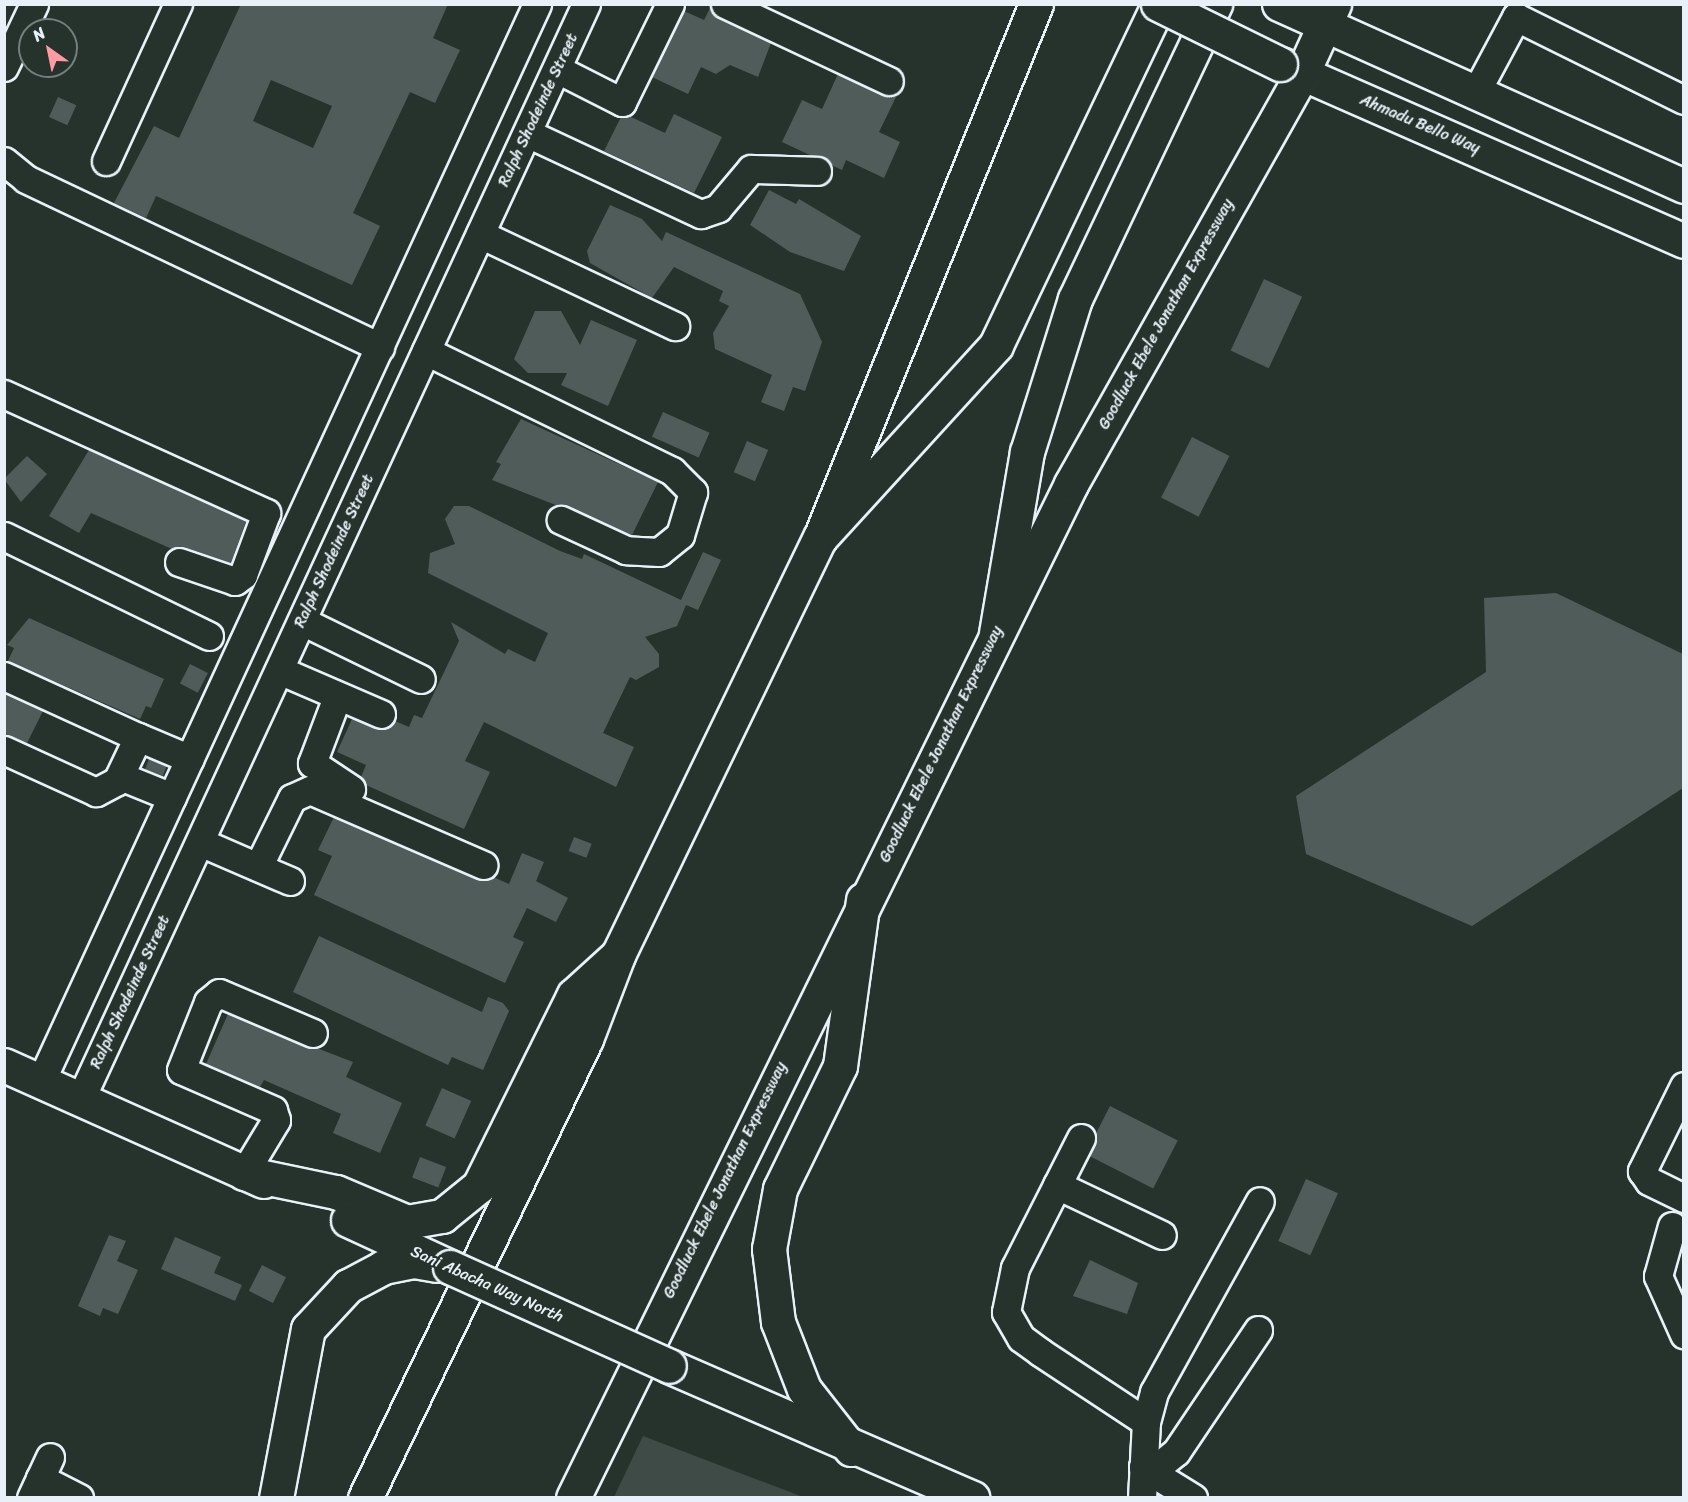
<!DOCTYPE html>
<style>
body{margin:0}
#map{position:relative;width:1688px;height:1502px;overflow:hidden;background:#26332d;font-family:Sriracha,sans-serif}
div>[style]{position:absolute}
.green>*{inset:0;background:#3e4b47}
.building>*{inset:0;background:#505c59;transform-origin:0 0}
.roads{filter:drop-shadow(2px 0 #e8f1f8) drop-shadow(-2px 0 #e8f1f8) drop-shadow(0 2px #e8f1f8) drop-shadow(0 -2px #e8f1f8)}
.minor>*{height:27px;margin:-13.5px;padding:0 13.5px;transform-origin:13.5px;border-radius:13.5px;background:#26332d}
.major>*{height:33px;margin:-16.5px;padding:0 16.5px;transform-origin:16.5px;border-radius:16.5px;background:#26332d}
.highway>*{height:33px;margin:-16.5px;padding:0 16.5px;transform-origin:16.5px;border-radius:16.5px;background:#26332d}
.bridges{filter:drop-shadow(2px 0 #e8f1f8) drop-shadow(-2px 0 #e8f1f8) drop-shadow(0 2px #e8f1f8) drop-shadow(0 -2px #e8f1f8)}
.major-bridge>*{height:33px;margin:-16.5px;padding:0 16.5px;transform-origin:16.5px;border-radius:16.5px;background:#26332d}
.highway-bridge>*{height:33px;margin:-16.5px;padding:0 16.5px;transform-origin:16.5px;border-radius:16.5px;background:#26332d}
span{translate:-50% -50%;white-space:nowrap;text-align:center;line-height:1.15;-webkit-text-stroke:4.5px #26332d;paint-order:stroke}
.street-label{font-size:16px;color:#e8f1f8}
.frame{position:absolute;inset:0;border:6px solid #e8f1f8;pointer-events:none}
.north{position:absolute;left:18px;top:18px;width:60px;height:60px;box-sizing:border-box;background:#26332d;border:2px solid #747f7e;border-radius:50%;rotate:327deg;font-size:16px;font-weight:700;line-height:24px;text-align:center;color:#e8f1f8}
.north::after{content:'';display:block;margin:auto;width:21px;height:27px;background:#ff9aa2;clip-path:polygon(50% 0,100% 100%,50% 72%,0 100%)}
</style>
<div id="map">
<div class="green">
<div style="clip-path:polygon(643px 1436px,803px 1497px,614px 1497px)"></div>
</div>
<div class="building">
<div style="clip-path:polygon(evenodd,241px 4px,448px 4px,433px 38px,460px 50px,435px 103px,410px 92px,353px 213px,380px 226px,352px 285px,156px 196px,146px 218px,114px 203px,154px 126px,179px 138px,241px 4px,271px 80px,332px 106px,313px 148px,253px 121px,271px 80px)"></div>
<div style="clip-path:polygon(710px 8px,718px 18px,771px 43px,758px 77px,730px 65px,716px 74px,701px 67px,688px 94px,652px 77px,684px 11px,704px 20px)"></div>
<div style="clip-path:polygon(838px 74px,896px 97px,879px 132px,900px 142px,884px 178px,846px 160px,842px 170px,782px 142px,802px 100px,822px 109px)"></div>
<div style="left:58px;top:97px;width:20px;height:22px;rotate:24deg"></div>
<div style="clip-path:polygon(674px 114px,722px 137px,694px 193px,604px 151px,621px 117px,629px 116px,665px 133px)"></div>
<div style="clip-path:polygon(769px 190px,796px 204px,799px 199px,861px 236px,844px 271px,790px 252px,750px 225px)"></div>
<div style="clip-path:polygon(610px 205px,642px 219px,662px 241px,666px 232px,800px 294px,822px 342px,805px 391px,793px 387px,784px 411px,761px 402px,772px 375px,715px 349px,713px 333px,729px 306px,719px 301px,723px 291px,674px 267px,652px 298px,590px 263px,587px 251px)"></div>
<div style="left:1264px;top:279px;width:42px;height:79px;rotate:25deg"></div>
<div style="clip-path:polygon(535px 311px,561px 311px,580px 345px,591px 320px,637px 340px,608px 406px,561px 385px,567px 373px,528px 373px,514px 359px)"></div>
<div style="left:663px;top:412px;width:51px;height:27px;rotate:24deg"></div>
<div style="clip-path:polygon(521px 419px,658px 482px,632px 535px,492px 480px,501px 464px,496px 462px)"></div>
<div style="left:1192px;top:437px;width:42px;height:68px;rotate:27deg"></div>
<div style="left:747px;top:441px;width:23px;height:34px;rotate:23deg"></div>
<div style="clip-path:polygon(89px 450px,246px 521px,231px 563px,184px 547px,172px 549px,91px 513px,79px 533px,49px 516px)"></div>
<div style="clip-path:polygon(27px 456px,47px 474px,21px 502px,4px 479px)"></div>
<div style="clip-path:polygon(454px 506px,469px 506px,560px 551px,582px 559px,584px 554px,681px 600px,703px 552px,721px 560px,698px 610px,686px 605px,677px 626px,645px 637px,659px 654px,659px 667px,636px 680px,630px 677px,603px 733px,634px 747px,616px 787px,484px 722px,465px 761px,490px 772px,464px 829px,366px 785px,361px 777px,366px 765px,337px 752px,352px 719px,382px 730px,395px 721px,409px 727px,414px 715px,422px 718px,459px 641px,451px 622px,505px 654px,508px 649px,535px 662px,548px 633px,428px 573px,430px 553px,455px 544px,445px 519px)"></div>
<div style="clip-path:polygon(1556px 593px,1683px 654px,1683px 788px,1472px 926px,1306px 854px,1296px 796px,1486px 672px,1484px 598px)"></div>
<div style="clip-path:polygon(29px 618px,164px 679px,151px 708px,146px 706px,140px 719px,8px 661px,14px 648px,7px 645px)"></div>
<div style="left:190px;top:664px;width:20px;height:22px;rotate:27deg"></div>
<div style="clip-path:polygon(4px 694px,43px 711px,27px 743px,4px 734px)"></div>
<div style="left:149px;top:759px;width:19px;height:11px;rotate:21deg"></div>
<div style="clip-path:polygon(334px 817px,484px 881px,493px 877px,509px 884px,522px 853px,544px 862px,536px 881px,568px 898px,556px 922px,527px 908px,513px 937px,524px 942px,505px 983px,314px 895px,332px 856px,318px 850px)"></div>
<div style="left:574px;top:837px;width:19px;height:15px;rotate:21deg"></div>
<div style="clip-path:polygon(319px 936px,482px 1012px,488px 997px,503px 1003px,509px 1011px,483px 1070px,452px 1057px,448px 1065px,293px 992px)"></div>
<div style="clip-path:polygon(228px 1014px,353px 1062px,346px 1077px,402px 1103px,380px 1153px,333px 1133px,341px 1114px,264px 1080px,260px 1087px,206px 1064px)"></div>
<div style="left:442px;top:1088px;width:32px;height:41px;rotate:24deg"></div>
<div style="left:1110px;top:1106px;width:76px;height:54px;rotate:27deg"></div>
<div style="left:420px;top:1157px;width:28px;height:22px;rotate:21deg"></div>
<div style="left:1306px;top:1179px;width:35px;height:68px;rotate:24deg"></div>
<div style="clip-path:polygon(109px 1235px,126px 1241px,117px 1261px,138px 1270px,118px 1314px,103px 1308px,100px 1316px,78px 1306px)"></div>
<div style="clip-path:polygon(175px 1237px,221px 1257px,214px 1273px,242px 1285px,235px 1301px,161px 1269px)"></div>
<div style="clip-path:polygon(1090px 1260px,1138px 1283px,1127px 1314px,1073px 1296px)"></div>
<div style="left:262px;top:1265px;width:27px;height:29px;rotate:27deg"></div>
</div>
<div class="roads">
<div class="minor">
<div style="left:725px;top:4px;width:181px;rotate:25.2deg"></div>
<div style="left:4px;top:67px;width:70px;rotate:-64.5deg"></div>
<div style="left:557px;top:69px;width:73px;rotate:26.9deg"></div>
<div style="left:622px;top:102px;width:109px;rotate:-63.9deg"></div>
<div style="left:1477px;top:90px;width:83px;rotate:-61.9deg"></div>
<div style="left:1516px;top:17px;width:187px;rotate:26.3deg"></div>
<div style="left:527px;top:133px;width:192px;rotate:25deg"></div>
<div style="left:701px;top:214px;width:18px;rotate:-19deg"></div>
<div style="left:718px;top:208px;width:51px;rotate:-49.8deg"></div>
<div style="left:751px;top:169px;width:66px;rotate:1.7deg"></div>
<div style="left:4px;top:161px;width:28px;rotate:39deg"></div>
<div style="left:26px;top:179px;width:392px;rotate:25.4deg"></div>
<div style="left:106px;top:161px;width:173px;rotate:-65.4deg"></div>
<div style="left:480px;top:234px;width:216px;rotate:25.3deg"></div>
<div style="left:426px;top:351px;width:274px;rotate:26deg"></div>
<div style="left:672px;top:471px;width:30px;rotate:45deg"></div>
<div style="left:693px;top:492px;width:45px;rotate:106.8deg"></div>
<div style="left:680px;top:535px;width:27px;rotate:141deg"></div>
<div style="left:659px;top:552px;width:33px;rotate:-177deg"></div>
<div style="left:626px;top:550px;width:72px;rotate:-155.2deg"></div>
<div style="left:4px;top:394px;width:288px;rotate:24.4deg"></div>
<div style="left:266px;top:513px;width:66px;rotate:110.4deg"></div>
<div style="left:243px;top:575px;width:10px;rotate:143deg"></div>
<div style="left:235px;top:581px;width:59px;rotate:-161.3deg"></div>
<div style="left:4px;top:536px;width:228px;rotate:26deg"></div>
<div style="left:302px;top:621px;width:132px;rotate:26deg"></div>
<div style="left:279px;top:670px;width:111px;rotate:23.3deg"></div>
<div style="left:4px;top:676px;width:147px;rotate:24.5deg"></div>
<div style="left:138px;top:737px;width:49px;rotate:115.5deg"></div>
<div style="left:117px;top:781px;width:24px;rotate:152deg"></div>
<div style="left:96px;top:792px;width:101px;rotate:-155.5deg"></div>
<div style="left:337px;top:697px;width:71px;rotate:110.7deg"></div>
<div style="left:312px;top:763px;width:47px;rotate:33.7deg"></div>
<div style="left:138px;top:737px;width:56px;rotate:22.9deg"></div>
<div style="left:120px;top:776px;width:56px;rotate:22deg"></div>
<div style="left:200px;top:842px;width:98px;rotate:23.4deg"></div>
<div style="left:258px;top:867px;width:77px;rotate:-63.8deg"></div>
<div style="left:292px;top:798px;width:20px;rotate:-24deg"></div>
<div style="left:310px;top:790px;width:189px;rotate:23.4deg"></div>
<div style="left:41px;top:1081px;width:1186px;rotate:-65.27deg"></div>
<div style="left:1684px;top:1086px;width:95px;rotate:116.3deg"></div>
<div style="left:1642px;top:1171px;width:12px;rotate:55deg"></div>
<div style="left:1649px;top:1181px;width:39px;rotate:26deg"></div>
<div style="left:81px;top:1098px;width:1205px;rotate:-65.22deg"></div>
<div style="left:1081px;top:1138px;width:146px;rotate:116.9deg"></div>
<div style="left:1015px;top:1268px;width:45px;rotate:101.6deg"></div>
<div style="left:1006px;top:1312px;width:30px;rotate:60deg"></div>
<div style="left:1021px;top:1338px;width:24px;rotate:36deg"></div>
<div style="left:1040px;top:1352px;width:127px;rotate:33.4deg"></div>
<div style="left:244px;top:1173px;width:62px;rotate:-58.9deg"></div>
<div style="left:276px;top:1120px;width:10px;rotate:-107deg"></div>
<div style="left:273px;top:1110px;width:100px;rotate:-156.5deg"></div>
<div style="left:181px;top:1070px;width:73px;rotate:-68.3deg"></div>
<div style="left:208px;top:1002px;width:14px;rotate:-39deg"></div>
<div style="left:219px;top:993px;width:102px;rotate:23.1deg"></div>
<div style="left:1057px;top:1185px;width:116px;rotate:25.5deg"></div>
<div style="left:1672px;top:1226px;width:52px;rotate:105.6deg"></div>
<div style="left:1658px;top:1276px;width:64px;rotate:65.9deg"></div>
<div style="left:1143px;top:1467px;width:18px;rotate:-9deg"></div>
<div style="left:1161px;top:1464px;width:19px;rotate:-39deg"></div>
<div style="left:1176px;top:1452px;width:147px;rotate:-56.1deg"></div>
<div style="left:1143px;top:1467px;width:59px;rotate:31.8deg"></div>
<div style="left:40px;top:1478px;width:44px;rotate:27.1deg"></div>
<div style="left:31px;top:1498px;width:45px;rotate:-65.1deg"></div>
<div style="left:1142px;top:1498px;width:76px;rotate:-87deg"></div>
<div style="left:1146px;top:1422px;width:31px;rotate:-75deg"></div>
<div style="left:1154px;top:1392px;width:218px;rotate:-61deg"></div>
</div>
<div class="major">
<div style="left:1279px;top:4px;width:444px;rotate:24.2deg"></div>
<div style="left:1281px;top:64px;width:440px;rotate:23.7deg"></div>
<div style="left:365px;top:1498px;width:509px;rotate:-64.29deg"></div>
<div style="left:586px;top:1039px;width:90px;rotate:-69.1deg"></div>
<div style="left:618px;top:955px;width:463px;rotate:-64.2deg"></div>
<div style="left:820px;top:538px;width:576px;rotate:-67.98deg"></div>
<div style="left:573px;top:1498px;width:1130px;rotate:-63.84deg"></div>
<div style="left:1071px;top:484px;width:471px;rotate:-60.6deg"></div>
<div style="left:1302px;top:74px;width:77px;rotate:-65.4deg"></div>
</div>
<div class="highway">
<div style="left:820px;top:538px;width:261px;rotate:-47.6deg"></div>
<div style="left:996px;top:345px;width:378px;rotate:-64.5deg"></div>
<div style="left:996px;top:633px;width:184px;rotate:-80.3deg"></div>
<div style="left:1027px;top:452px;width:160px;rotate:-72.6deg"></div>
<div style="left:1075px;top:299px;width:327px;rotate:-64.6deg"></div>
<div style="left:4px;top:1065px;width:284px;rotate:24.1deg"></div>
<div style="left:244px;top:1173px;width:94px;rotate:11.7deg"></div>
<div style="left:336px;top:1192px;width:77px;rotate:22.9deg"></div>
<div style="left:407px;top:1222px;width:36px;rotate:-10deg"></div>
<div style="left:442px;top:1216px;width:48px;rotate:-39deg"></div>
<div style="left:479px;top:1186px;width:213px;rotate:-63.6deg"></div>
<div style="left:574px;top:995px;width:59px;rotate:-42.3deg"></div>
<div style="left:348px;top:1220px;width:112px;rotate:24.7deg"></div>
<div style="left:669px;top:1366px;width:331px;rotate:23.5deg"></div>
<div style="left:851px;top:1449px;width:76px;rotate:-128.1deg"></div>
<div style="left:804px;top:1389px;width:72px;rotate:-111.2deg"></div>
<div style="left:778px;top:1322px;width:74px;rotate:-97deg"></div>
<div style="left:769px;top:1249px;width:61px;rotate:-79.6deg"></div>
<div style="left:780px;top:1189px;width:137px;rotate:-64deg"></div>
<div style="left:840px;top:1066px;width:168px;rotate:-82.1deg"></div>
<div style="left:276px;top:1498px;width:172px;rotate:-79.3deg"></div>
<div style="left:308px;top:1329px;width:59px;rotate:-47.1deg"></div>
<div style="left:348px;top:1286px;width:40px;rotate:-28deg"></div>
<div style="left:383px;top:1267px;width:32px;rotate:-11deg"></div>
<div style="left:414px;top:1261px;width:22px;rotate:10deg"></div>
</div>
</div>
<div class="bridges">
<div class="major-bridge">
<div style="left:1158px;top:4px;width:136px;rotate:26.2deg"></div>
</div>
<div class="highway-bridge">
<div style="left:450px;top:1267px;width:240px;rotate:24.3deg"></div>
</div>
</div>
<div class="street-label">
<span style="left:538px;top:110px;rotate:-65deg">Ralph Shodeinde Street</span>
<span style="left:1420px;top:124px;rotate:23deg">Ahmadu Bello Way</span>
<span style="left:1166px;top:314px;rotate:-61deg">Goodluck Ebele Jonathan Expressway</span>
<span style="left:334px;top:551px;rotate:-65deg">Ralph Shodeinde Street</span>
<span style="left:941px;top:744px;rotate:-64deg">Goodluck Ebele Jonathan Expressway</span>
<span style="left:130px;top:992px;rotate:-65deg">Ralph Shodeinde Street</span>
<span style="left:725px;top:1180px;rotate:-64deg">Goodluck Ebele Jonathan Expressway</span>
<span style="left:487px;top:1284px;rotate:24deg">Sani Abacha Way North</span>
</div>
<div class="frame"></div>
<div class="north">N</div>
</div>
